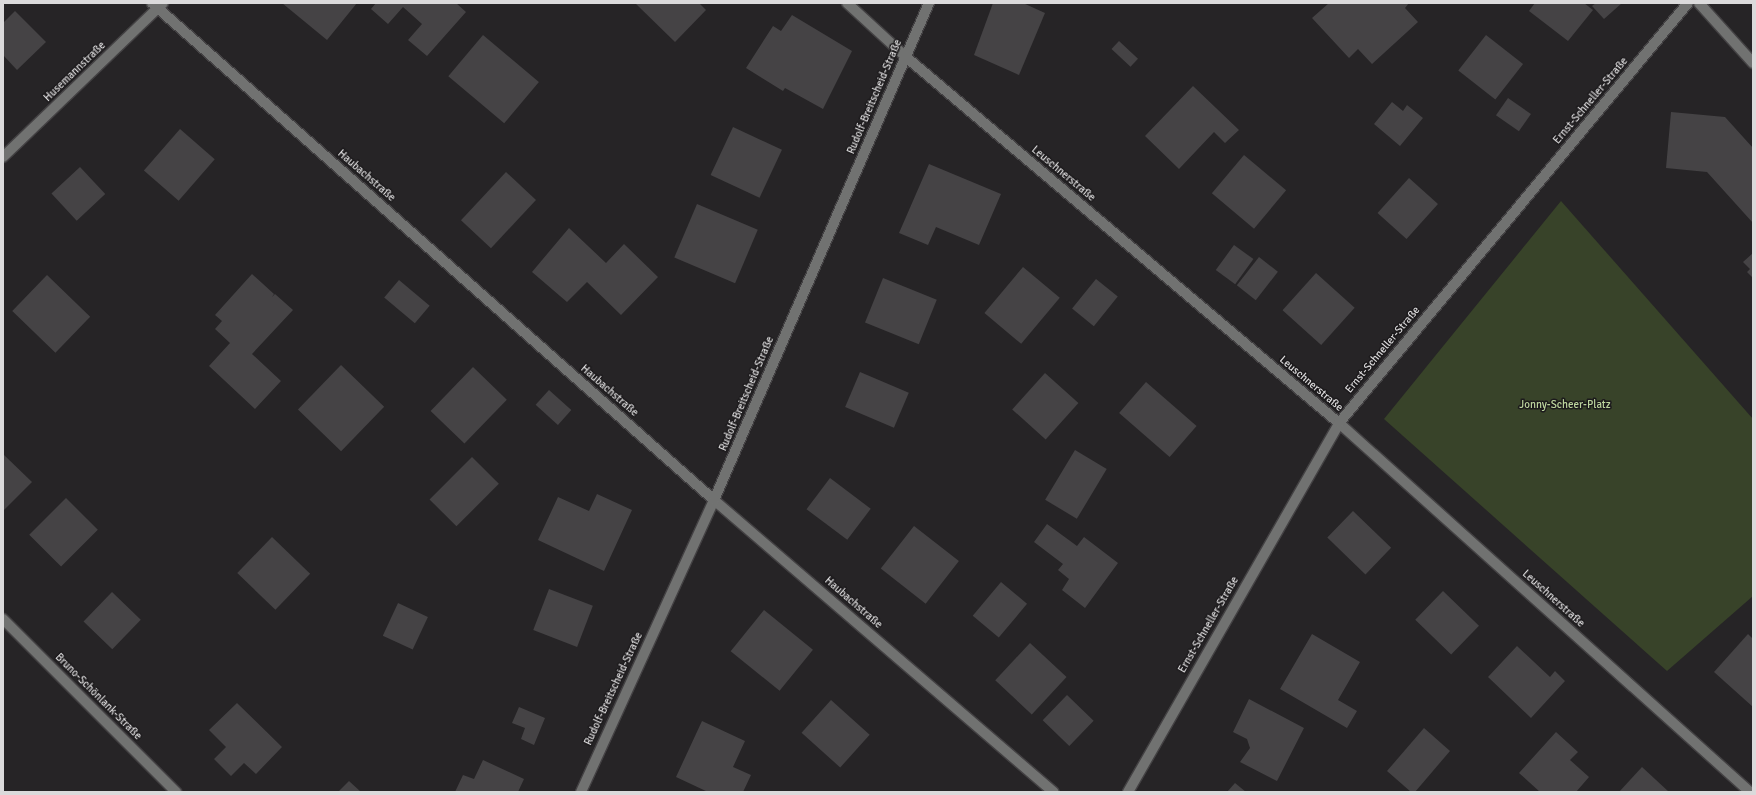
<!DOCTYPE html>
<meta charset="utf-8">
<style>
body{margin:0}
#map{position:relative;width:1756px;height:795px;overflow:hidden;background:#262426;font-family:Signika,sans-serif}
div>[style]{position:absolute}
.green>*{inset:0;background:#384329}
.building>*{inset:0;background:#454345;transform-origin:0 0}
.roads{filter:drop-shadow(1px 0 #434143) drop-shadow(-1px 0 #434143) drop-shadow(0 1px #434143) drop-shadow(0 -1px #434143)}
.minor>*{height:10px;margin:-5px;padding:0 5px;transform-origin:5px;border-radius:5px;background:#717271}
span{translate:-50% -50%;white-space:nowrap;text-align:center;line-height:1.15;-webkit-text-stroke:3px #1c1a1c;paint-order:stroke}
.street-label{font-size:11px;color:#dbdadb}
.park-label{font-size:11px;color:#bcd49d}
.frame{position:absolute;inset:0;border:4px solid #dbdadb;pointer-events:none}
</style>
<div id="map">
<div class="green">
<div style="clip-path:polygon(1561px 201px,1753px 419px,1753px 596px,1667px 671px,1384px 419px)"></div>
</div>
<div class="building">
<div style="clip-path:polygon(282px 3px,357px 3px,327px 40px)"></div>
<div style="clip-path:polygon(376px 3px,456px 3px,466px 12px,427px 56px,408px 40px,422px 24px,403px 7px,388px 24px,371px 9px)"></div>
<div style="clip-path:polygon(635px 3px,699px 3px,706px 10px,675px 42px)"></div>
<div style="clip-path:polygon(993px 3px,1023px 3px,1045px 13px,1019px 75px,974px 55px)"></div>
<div style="clip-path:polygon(1329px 3px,1409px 3px,1405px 8px,1418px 22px,1372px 64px,1358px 49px,1349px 58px,1312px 18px)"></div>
<div style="clip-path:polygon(1535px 3px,1584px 3px,1593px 10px,1568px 41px,1529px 11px)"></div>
<div style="clip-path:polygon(1596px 3px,1622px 3px,1604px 19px,1592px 6px)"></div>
<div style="clip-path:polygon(15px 11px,46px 42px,17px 70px,3px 55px,3px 23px)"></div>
<div style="clip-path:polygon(792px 15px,852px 51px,823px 109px,785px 88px,783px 91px,746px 68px,773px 26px,781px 31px)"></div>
<div style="left:483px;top:35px;width:73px;height:54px;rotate:40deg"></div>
<div style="left:1486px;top:35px;width:47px;height:45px;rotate:38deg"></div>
<div style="left:1119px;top:41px;width:26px;height:11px;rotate:43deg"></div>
<div style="clip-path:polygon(1193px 86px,1239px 130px,1225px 143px,1214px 132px,1179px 169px,1145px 136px)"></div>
<div style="left:1508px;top:98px;width:28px;height:21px;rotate:35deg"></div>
<div style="clip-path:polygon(1392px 102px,1403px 111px,1407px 105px,1423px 118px,1400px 146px,1374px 124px)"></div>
<div style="clip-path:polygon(1671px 112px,1725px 117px,1753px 148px,1753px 223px,1707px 172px,1666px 168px)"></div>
<div style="left:733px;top:127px;width:54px;height:53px;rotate:25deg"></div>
<div style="left:180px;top:129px;width:46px;height:55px;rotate:41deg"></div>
<div style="left:1244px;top:155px;width:55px;height:50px;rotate:40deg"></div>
<div style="clip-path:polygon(929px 164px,1001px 194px,979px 245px,936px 227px,928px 245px,899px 233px)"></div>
<div style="left:80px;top:167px;width:37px;height:39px;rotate:47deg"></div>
<div style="left:506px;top:172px;width:41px;height:66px;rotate:43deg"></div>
<div style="left:1409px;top:178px;width:39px;height:47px;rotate:42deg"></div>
<div style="left:697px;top:204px;width:66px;height:58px;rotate:23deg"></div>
<div style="clip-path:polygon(569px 228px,606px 263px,624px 244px,658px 277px,621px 315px,587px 282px,567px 302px,532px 272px)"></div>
<div style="left:1234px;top:245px;width:24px;height:31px;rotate:36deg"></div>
<div style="clip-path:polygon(1753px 253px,1753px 278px,1747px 272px,1750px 269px,1743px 262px)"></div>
<div style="left:1259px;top:257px;width:24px;height:36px;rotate:38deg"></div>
<div style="left:1023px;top:267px;width:48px;height:60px;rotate:40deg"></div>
<div style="left:1316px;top:273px;width:52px;height:50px;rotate:42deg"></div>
<div style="clip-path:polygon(252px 274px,274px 294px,272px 297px,275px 294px,293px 310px,252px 354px,281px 381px,255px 409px,209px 366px,230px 343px,215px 329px,222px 321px,215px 315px)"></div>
<div style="left:47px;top:275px;width:60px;height:50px;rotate:44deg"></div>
<div style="left:883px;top:278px;width:58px;height:48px;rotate:22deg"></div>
<div style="left:1096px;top:279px;width:28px;height:38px;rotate:39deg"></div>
<div style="left:399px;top:280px;width:40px;height:23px;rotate:40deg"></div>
<div style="left:341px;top:365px;width:60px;height:62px;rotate:44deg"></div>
<div style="left:473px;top:367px;width:47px;height:61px;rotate:44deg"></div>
<div style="left:860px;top:372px;width:53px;height:38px;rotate:23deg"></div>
<div style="left:1045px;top:373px;width:45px;height:49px;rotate:42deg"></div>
<div style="left:1146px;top:382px;width:67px;height:41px;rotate:41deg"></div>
<div style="left:549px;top:390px;width:30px;height:20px;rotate:42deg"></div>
<div style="left:1075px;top:450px;width:37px;height:58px;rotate:31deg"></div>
<div style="clip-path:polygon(3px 454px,32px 482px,3px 511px)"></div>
<div style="left:472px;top:457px;width:38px;height:60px;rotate:45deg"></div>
<div style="left:830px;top:478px;width:51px;height:39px;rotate:37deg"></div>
<div style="clip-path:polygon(597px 494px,632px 510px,604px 571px,538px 540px,558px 497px,589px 511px)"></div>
<div style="left:66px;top:498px;width:45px;height:52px;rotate:45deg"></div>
<div style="left:1353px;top:511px;width:53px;height:37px;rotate:44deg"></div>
<div style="clip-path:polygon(1047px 524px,1077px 546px,1084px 537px,1118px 563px,1085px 608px,1062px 590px,1069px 579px,1058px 570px,1063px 564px,1034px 542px)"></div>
<div style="left:914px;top:526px;width:57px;height:54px;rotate:38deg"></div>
<div style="left:272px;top:537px;width:53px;height:50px;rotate:44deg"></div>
<div style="left:1001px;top:582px;width:34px;height:44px;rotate:40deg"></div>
<div style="left:549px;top:589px;width:47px;height:44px;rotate:21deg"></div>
<div style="left:1443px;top:591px;width:50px;height:40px;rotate:44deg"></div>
<div style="left:112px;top:592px;width:40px;height:41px;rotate:44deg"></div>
<div style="left:398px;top:603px;width:33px;height:36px;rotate:25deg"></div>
<div style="left:764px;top:610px;width:63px;height:53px;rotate:39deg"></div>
<div style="clip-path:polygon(1312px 634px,1360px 662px,1338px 700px,1357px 711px,1347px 728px,1280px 689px)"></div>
<div style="clip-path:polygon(1748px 634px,1753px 639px,1753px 707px,1714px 672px)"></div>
<div style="left:1030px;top:643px;width:50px;height:51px;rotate:43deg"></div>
<div style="clip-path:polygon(1517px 646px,1550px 677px,1555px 671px,1565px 681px,1531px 718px,1488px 677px)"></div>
<div style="left:1067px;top:695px;width:37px;height:35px;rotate:44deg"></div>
<div style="clip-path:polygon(1249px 699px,1304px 728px,1277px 781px,1240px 762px,1250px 748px,1247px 739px,1233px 732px)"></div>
<div style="left:831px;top:700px;width:52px;height:44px;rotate:42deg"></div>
<div style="clip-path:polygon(237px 703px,282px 747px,256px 774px,244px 763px,231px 776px,214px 759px,226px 747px,209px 730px)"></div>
<div style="clip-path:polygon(519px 707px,545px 718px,534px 745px,521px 739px,525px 728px,512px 723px)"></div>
<div style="clip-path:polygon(702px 721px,745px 741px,733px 767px,751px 775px,743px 792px,708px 792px,676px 777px)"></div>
<div style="clip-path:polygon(1424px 728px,1450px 751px,1415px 792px,1411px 792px,1387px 771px)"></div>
<div style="clip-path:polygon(1556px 732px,1578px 752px,1570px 760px,1589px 777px,1576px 792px,1540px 792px,1519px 773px)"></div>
<div style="clip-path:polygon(483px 760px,524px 779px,518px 792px,455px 792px,463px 775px,474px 779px)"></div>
<div style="clip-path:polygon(1642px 767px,1669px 792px,1619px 792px)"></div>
<div style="clip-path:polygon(349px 781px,361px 792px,338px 792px)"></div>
<div style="clip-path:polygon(1235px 783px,1246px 792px,1227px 792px)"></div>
</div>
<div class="roads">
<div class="minor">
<div style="left:152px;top:3px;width:750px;rotate:41.49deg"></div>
<div style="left:714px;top:500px;width:448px;rotate:40.7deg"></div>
<div style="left:847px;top:3px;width:80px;rotate:42.5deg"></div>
<div style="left:906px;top:57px;width:567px;rotate:40.21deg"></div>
<div style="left:1339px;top:423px;width:552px;rotate:41.92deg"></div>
<div style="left:1699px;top:3px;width:81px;rotate:48deg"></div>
<div style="left:3px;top:157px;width:222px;rotate:-43.9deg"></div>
<div style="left:3px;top:619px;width:245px;rotate:45deg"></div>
<div style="left:581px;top:792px;width:321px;rotate:-65.5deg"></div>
<div style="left:714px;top:500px;width:542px;rotate:-66.61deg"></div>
<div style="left:1128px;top:792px;width:425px;rotate:-60.2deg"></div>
<div style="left:1339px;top:423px;width:546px;rotate:-50.28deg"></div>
</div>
</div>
<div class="street-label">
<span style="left:75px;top:72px;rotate:-44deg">Husemannstraße</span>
<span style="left:875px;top:97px;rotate:-67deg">Rudolf-Breitscheid-Straße</span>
<span style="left:1591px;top:101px;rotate:-50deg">Ernst-Schneller-Straße</span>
<span style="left:1063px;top:174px;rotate:40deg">Leuschnerstraße</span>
<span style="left:366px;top:176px;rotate:41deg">Haubachstraße</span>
<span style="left:1383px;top:350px;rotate:-50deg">Ernst-Schneller-Straße</span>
<span style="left:1311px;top:384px;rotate:40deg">Leuschnerstraße</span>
<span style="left:609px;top:391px;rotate:41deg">Haubachstraße</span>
<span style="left:747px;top:394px;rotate:-67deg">Rudolf-Breitscheid-Straße</span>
<span style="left:1553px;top:599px;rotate:42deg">Leuschnerstraße</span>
<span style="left:853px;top:603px;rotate:41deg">Haubachstraße</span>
<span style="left:1209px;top:625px;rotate:-60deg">Ernst-Schneller-Straße</span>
<span style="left:614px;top:689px;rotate:-65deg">Rudolf-Breitscheid-Straße</span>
<span style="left:98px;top:697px;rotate:45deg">Bruno-Schönlank-Straße</span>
</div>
<div class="park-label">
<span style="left:1565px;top:405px">Jonny-Scheer-Platz</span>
</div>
<div class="frame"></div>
</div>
